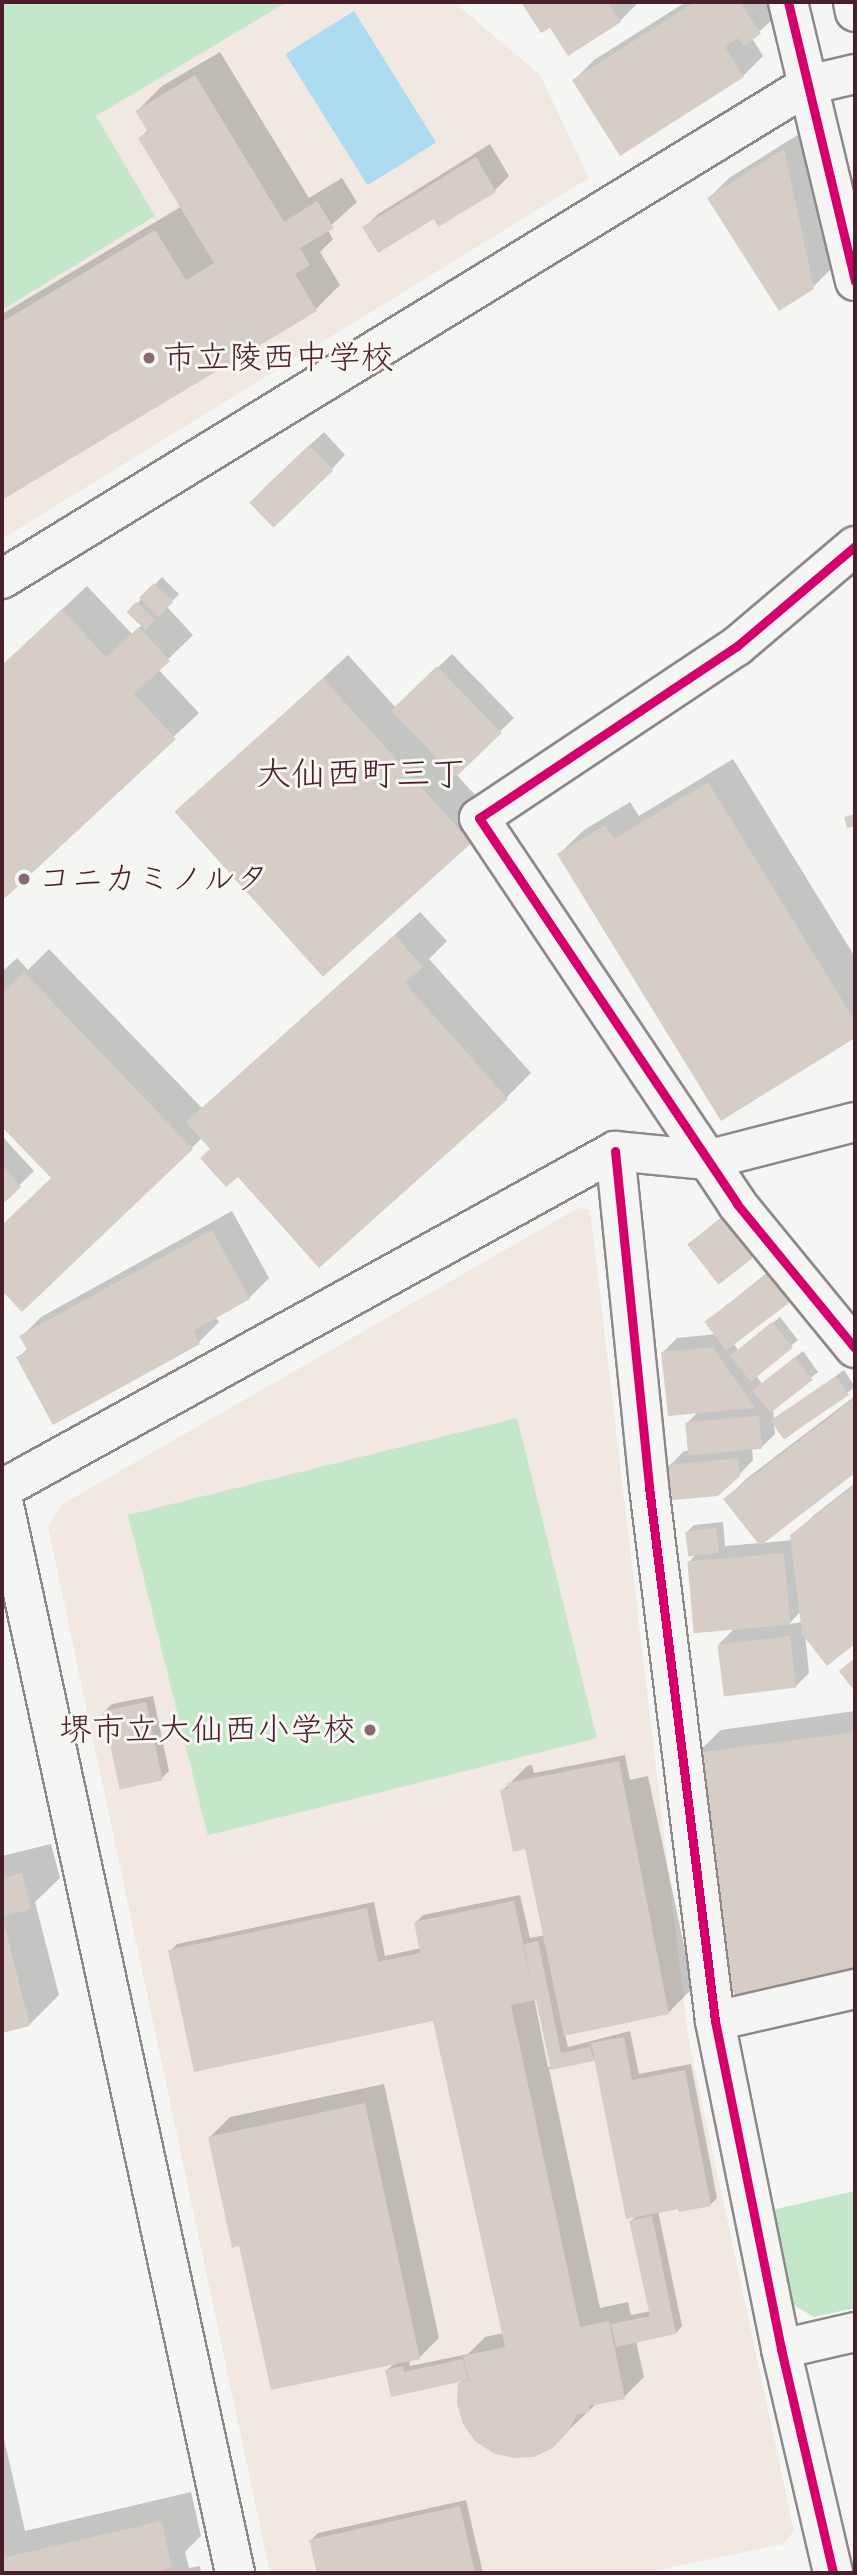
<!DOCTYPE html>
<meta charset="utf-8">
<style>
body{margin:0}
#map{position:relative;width:857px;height:2575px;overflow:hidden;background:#f5f5f3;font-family:Caveat,"Klee One",sans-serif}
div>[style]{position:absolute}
.built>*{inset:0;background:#f1e9e1}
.green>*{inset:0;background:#c4e7c9;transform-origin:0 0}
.water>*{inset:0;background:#addcf1;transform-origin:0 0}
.shadow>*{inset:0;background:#0003}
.building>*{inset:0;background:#d6cec6;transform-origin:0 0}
.roads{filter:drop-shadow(2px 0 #8f8788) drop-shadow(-2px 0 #8f8788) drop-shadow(0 2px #8f8788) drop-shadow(0 -2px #8f8788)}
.street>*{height:38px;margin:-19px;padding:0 19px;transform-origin:19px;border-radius:19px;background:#f5f5f3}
.secondary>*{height:38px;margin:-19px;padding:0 19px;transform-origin:19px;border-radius:19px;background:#f5f5f3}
.cycleway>*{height:9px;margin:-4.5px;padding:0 4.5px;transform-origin:4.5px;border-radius:4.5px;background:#d6006c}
.dots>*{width:19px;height:19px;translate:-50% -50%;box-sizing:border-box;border:4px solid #f6f6f2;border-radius:50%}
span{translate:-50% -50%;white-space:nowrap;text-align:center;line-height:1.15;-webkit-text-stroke:6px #f6f6f2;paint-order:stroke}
.poi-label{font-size:33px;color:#4a1f2b}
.left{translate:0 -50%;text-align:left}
.right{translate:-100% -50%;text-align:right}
.neighbourhood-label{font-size:35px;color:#4a1f2b}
.frame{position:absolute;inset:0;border:4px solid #4a1f2b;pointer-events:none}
</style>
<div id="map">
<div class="built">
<div style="clip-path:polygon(2px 2px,454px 2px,540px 75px,589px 178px,2px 539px)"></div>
<div style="clip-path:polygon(578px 1208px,590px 1210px,688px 2037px,794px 2531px,783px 2544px,643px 2573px,270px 2573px,48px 1527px,61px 1505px)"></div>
</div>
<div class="green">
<div style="clip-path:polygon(2px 2px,287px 2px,96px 116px,155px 216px,2px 310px)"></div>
<div style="left:517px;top:1418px;width:330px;height:401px;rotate:76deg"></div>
<div style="clip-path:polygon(855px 2191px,855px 2308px,814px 2317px,792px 2304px,772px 2210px)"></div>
</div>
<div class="water">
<div style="left:354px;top:11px;width:155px;height:81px;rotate:58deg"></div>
</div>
<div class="shadow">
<div style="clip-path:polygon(523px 2px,639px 2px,620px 21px,551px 25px,542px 31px)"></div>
<div style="clip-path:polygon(686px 2px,773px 2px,780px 13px,752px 38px,763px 56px,743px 76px,621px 154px,574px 80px,594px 60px)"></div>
<div style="clip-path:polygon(220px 52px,309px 198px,342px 178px,357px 202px,327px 229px,333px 239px,320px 252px,340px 285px,316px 309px,2px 498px,2px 314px,182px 206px,140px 138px,149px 129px,137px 111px,162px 86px)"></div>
<div style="clip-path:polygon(804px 131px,833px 267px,813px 287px,709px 198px,729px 178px)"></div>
<div style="clip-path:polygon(490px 144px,509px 176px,495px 190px,439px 225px,434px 217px,364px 228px,378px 214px)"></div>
<div style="clip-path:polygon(324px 432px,345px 455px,332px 469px,264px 488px)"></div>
<div style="clip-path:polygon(162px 577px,179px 594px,167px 607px,193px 635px,158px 669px,199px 713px,2px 898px,2px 666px,87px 586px,132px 634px,142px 625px,129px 612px)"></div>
<div style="clip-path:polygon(452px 654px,514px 718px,456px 774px,495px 817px,471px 842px,177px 812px,348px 655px,396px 708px)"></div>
<div style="clip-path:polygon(733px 759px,855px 957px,855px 1036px,721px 1118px,559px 854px,584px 830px,630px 802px,639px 816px)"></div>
<div style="clip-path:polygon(420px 912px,447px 941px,429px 959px,531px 1073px,507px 1097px,319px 1265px,202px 1138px,22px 1310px,2px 1288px,2px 1227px,53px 1178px,2px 1125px,2px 972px,17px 958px,28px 970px,49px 949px,202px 1108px)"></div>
<div style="clip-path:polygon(2px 1136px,34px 1171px,2px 1202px)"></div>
<div style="clip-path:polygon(736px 1205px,765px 1243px,751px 1257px,689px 1244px)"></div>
<div style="clip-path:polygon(232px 1211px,269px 1278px,249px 1298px,215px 1316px,219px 1322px,199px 1342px,18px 1358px,28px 1348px,21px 1337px,41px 1317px)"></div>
<div style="clip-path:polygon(783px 1260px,804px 1287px,734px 1344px,738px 1350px,780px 1317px,798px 1340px,756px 1375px,762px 1384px,803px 1351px,818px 1372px,773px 1409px,774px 1422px,844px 1370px,855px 1387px,785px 1439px,774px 1423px,775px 1434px,761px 1448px,752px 1449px,753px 1460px,739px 1475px,670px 1465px,684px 1451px,689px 1451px,687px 1423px,698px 1412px,663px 1352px,677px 1338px,717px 1334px,707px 1321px)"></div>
<div style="clip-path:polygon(evenodd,855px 1396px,855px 1471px,762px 1543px,793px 1540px,792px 1536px,813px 1516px,855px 1483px,855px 1642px,827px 1663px,805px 1634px,809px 1673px,795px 1687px,719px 1644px,735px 1628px,689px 1562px,696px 1554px,687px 1532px,694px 1525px,723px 1522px,725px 1546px,759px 1543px,726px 1499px,746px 1479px,855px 1396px,801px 1611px,803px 1622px,789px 1624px,801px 1611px)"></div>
<div style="clip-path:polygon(153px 1696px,169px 1771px,162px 1778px,120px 1787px,105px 1711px,112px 1704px)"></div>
<div style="clip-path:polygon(855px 1711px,855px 1971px,740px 1996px,696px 1754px,721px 1730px)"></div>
<div style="clip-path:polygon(evenodd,625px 1755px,630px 1780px,648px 1776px,693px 1988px,668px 2013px,565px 2034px,568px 2047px,630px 2031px,639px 2074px,691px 2064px,717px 2198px,710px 2205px,658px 2211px,682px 2326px,676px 2333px,636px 2341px,644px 2377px,624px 2397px,597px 2403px,552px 2446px,460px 2384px,465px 2379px,387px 2370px,395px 2363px,240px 2244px,210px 2137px,230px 2117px,384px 2084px,439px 2338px,419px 2358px,409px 2360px,410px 2366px,468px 2354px,485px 2337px,504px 2333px,435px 2019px,170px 1951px,177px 1944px,374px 1902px,385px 1956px,421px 1948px,416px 1922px,423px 1915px,520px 1895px,530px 1938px,545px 1935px,527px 1847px,502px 1791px,527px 1766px,532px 1765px,534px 1773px,625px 1755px,537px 1997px,552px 2067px,548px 2067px,534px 1998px,537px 1997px,625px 1755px,596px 2059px,638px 2215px,631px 2221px,651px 2311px,631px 2315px,628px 2302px,600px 2308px,549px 2069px,596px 2059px)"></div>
<div style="clip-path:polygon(51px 1844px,60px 1878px,35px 1902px,59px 1995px,29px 2025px,2px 2032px,2px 1856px)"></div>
<div style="clip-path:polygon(2px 2430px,25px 2531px,191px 2492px,201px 2536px,185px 2552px,189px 2568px,200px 2566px,201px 2573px,2px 2573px)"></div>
<div style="clip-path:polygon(466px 2500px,483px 2573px,319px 2573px,311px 2540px,318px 2533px)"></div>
</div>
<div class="building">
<div style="clip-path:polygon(521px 2px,608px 2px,621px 22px,568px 56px,550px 28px,541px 33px)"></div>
<div style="clip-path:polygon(695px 2px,740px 2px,761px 34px,743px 46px,738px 38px,725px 47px,744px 77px,620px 156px,572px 80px)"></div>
<div style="clip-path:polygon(195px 75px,284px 222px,317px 201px,334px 228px,300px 248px,310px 265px,295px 274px,317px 311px,2px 500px,2px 322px,155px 230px,186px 280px,214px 263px,138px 138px,148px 132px,135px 111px)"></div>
<div style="clip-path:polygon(784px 149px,814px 289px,779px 311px,707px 198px)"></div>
<div style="clip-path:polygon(476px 157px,496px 192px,438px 227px,434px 219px,378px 253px,362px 227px)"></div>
<div style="left:309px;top:445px;width:35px;height:83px;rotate:46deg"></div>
<div style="left:154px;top:583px;width:27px;height:21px;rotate:45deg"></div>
<div style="left:136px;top:602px;width:26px;height:14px;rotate:43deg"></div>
<div style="clip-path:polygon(62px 609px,106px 657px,139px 627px,170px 661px,134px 694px,176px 739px,2px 901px,2px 665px)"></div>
<div style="left:437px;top:666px;width:93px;height:64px;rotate:46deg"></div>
<div style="left:323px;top:678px;width:222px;height:200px;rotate:48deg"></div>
<div style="clip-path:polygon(708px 782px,855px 1021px,855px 1038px,721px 1121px,557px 854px,605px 825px,614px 839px)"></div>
<div style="clip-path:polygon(855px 814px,855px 826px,847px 828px,844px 817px)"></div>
<div style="clip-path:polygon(395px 935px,423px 967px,405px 983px,508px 1099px,319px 1268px,238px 1177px,226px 1187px,200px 1158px,210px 1149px,186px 1122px)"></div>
<div style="clip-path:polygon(24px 972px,193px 1149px,22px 1312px,2px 1291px,2px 1225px,51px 1178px,2px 1127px,2px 993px)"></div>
<div style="clip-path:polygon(2px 1165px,21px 1187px,2px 1205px)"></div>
<div style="left:721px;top:1218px;width:51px;height:43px;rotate:52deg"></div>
<div style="clip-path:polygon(212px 1230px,250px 1299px,193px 1331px,200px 1344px,53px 1425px,16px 1357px,28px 1351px,19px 1336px)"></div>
<div style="left:769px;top:1273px;width:36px;height:81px;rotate:53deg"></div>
<div style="left:772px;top:1322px;width:33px;height:54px;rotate:51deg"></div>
<div style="clip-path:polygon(713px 1347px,755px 1408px,668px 1416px,661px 1352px)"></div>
<div style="left:795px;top:1357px;width:29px;height:54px;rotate:52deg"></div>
<div style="left:836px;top:1376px;width:23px;height:79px;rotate:56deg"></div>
<div style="clip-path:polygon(855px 1398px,855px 1473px,760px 1546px,723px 1499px)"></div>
<div style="left:759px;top:1416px;width:33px;height:74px;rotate:85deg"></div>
<div style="clip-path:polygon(738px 1458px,740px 1476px,718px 1496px,672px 1500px,668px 1465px)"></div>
<div style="clip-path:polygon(855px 1485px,855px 1644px,827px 1666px,802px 1634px,790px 1535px)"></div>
<div style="left:716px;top:1528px;width:25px;height:31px;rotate:83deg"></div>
<div style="left:784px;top:1553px;width:72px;height:97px;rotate:85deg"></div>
<div style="left:790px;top:1636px;width:52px;height:73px;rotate:83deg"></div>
<div style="clip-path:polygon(855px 1658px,855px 1692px,839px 1671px)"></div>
<div style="left:146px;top:1702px;width:80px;height:44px;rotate:78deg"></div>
<div style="clip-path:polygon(855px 1732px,855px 1972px,740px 1998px,727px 1987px,695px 1753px)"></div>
<div style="clip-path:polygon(619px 1761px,669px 2014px,564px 2036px,525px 1849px,513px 1852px,500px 1790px,508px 1789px,507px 1783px)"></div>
<div style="clip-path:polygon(22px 1873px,31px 1909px,2px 1917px,2px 1878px)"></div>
<div style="clip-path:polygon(514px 1901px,534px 1995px,524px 1944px,538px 1941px,561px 2053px,590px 2047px,594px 2061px,551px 2070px,536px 2000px,511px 2005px,580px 2327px,609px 2321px,625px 2399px,589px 2406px,590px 2412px,577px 2415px,567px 2433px,553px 2448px,534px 2457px,513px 2458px,493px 2453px,475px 2441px,463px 2424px,457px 2404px,458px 2383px,476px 2379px,469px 2380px,463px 2356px,505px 2347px,433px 2021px,194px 2072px,168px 1950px,367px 1908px,378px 1962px,420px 1953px,414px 1922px)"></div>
<div style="clip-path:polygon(3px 1919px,30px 2026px,2px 2033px,2px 1920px)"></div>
<div style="clip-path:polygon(624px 2037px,632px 2080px,685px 2070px,711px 2206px,679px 2212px,678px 2209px,626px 2219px,591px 2043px)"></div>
<div style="clip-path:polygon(365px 2103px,420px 2359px,271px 2390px,239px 2246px,232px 2248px,208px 2137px)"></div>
<div style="clip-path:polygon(652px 2216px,676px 2334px,616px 2347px,611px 2324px,650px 2316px,629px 2221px)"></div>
<div style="clip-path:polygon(463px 2359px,468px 2380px,391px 2397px,385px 2370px,403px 2366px,404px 2372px)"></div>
<div style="clip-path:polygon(460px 2506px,475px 2573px,317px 2573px,309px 2540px)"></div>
<div style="clip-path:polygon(161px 2521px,172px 2567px,154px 2573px,2px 2573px,2px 2558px)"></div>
</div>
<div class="roads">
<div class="street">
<div style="left:855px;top:546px;width:155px;rotate:139.7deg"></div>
<div style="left:737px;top:646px;width:310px;rotate:146.3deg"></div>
<div style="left:479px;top:818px;width:464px;rotate:56.2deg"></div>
<div style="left:737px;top:1204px;width:186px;rotate:50.7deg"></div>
<div style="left:615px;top:1151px;width:338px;rotate:84.2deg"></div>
<div style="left:649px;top:1487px;width:538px;rotate:82.95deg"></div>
<div style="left:715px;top:2021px;width:335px;rotate:78.6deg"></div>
<div style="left:781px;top:2349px;width:230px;rotate:76.9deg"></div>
<div style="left:2px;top:1496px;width:1102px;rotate:77.79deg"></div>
<div style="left:715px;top:2021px;width:144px;rotate:-12.9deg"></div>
<div style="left:781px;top:2349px;width:76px;rotate:-12.9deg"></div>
</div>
<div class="secondary">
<div style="left:788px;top:2px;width:287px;rotate:76.5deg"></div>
<div style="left:853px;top:2px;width:10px;rotate:79deg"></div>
<div style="left:2px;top:579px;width:945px;rotate:-31.5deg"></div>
<div style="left:808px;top:85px;width:48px;rotate:-13.2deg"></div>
<div style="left:2px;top:1489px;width:700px;rotate:-28.87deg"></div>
<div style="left:615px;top:1151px;width:92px;rotate:5.6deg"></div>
<div style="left:707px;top:1160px;width:153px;rotate:-14.4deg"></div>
</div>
</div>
<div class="cycleway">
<div style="left:788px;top:2px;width:287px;rotate:76.5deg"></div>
<div style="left:855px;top:546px;width:155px;rotate:139.7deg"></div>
<div style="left:737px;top:646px;width:310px;rotate:146.3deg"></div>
<div style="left:479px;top:818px;width:464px;rotate:56.2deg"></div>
<div style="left:737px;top:1204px;width:186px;rotate:50.7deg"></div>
<div style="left:615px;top:1151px;width:338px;rotate:84.2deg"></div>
<div style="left:649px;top:1487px;width:538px;rotate:82.95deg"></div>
<div style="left:715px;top:2021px;width:335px;rotate:78.6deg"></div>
<div style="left:781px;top:2349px;width:230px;rotate:76.9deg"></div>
</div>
<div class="dots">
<div style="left:149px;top:358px;background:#866a71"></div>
<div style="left:24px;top:879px;background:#866a71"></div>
<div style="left:370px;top:1730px;background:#866a71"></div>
</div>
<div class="poi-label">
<span class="left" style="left:163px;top:358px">市立陵西中学校</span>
<span class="left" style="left:38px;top:879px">コニカミノルタ</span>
<span class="right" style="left:356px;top:1730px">堺市立大仙西小学校</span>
</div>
<div class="neighbourhood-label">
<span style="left:361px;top:774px">大仙西町三丁</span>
</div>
<div class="frame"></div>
</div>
